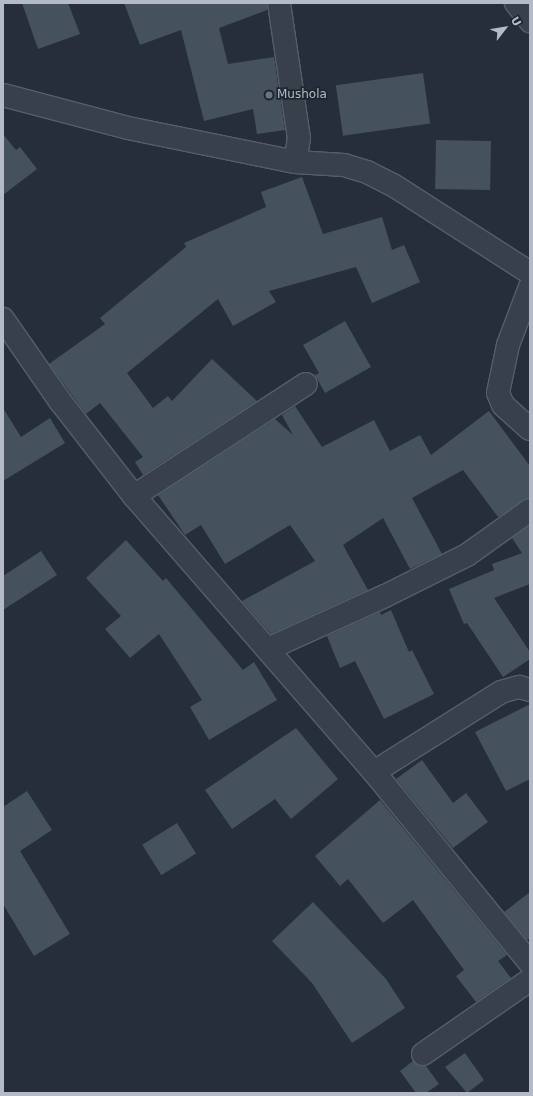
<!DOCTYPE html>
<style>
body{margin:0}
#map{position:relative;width:533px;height:1096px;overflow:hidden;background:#252e3a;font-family:"DejaVu Sans",sans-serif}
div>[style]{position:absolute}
.building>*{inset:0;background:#46515e;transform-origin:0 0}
.roads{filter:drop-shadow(1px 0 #565e69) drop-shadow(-1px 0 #565e69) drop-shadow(0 1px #565e69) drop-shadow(0 -1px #565e69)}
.street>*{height:22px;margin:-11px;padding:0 11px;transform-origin:11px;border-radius:11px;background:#38404b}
.dots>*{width:11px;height:11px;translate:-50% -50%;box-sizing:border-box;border:2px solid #1d252f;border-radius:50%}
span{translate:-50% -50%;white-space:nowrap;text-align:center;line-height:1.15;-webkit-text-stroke:3.5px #1d252f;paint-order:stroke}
.poi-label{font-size:12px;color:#b4bbc6}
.left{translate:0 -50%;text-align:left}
.frame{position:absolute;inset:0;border:4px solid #b4bbc6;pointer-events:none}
.north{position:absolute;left:485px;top:8px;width:40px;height:40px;-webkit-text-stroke:3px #1d252f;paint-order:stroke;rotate:59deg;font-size:11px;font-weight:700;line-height:16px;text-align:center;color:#b4bbc6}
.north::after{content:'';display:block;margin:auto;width:14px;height:18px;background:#b4bbc6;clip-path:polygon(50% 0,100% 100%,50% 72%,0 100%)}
</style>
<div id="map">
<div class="building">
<div style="clip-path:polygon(22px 3px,68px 3px,80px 34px,38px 49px)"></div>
<div style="clip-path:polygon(124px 3px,267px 3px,267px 10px,219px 28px,228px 64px,274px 57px,285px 130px,257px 134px,253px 109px,204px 121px,181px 30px,140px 45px)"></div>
<div style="left:423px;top:73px;width:51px;height:88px;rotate:82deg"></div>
<div style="clip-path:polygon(3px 134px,16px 150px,20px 147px,37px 169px,3px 195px)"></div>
<div style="left:436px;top:140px;width:55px;height:49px;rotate:1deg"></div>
<div style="clip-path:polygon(302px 177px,323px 234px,382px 217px,392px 250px,404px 245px,420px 282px,372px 303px,356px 267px,269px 291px,276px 302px,233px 326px,218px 299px,127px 373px,153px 408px,168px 396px,172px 401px,212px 359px,257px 401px,143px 475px,135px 462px,143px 457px,100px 403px,86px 414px,49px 364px,105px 324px,100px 318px,186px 247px,184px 243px,266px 207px,261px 192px)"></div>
<div style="clip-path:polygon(345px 321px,371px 367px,325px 393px,315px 375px,319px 373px,303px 345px)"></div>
<div style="clip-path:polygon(295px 406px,322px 447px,374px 420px,390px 451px,420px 435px,431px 455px,489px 411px,530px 466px,530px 498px,498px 517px,463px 470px,412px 498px,442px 554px,410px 569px,383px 518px,343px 545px,368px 590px,271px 634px,242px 601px,315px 561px,290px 525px,225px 564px,201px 525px,185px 535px,158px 495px,275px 419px,293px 435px,282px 415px)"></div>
<div style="clip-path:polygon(3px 408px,21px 437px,50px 418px,65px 443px,3px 481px)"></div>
<div style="clip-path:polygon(530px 525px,530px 584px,494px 598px,530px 652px,530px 659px,503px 677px,467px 623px,464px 624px,449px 589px,494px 570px,492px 564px,522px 553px,512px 538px)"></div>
<div style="clip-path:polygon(126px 540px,163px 581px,166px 578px,243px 670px,254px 662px,277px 700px,209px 740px,190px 707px,202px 700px,159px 634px,130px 658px,105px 629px,121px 616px,86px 578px)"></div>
<div style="clip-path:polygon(41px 551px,57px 575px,3px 610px,3px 576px)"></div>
<div style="clip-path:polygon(391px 610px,409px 652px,412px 650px,434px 694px,384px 719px,355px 661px,340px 668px,327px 636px,380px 612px,381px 615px)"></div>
<div style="clip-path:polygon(530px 704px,530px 779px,506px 791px,475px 732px)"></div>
<div style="clip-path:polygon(296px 728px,338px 779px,291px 819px,275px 799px,232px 829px,205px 790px)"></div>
<div style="clip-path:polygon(422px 760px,453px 803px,466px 793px,488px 822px,453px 848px,396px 779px)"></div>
<div style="clip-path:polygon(27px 791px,52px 830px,20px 851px,70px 934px,34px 956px,3px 904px,3px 807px)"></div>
<div style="clip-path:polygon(380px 800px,507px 955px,498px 961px,511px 978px,476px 1002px,456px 976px,464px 970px,413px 900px,383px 923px,348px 879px,340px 886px,315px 856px)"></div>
<div style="left:177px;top:823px;width:36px;height:41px;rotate:58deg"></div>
<div style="clip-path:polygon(530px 892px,530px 938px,527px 940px,504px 912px)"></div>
<div style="clip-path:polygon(313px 902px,386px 979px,405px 1008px,352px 1043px,312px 983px,272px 941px)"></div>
<div style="clip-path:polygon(465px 1053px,484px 1080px,467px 1093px,445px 1067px)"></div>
<div style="clip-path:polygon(413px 1061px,418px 1065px,426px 1066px,439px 1084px,426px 1093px,416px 1093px,400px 1071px)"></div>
</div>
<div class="roads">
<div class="street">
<div style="left:279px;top:3px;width:136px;rotate:81.6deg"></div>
<div style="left:299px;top:138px;width:24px;rotate:99deg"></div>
<div style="left:516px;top:3px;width:23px;rotate:52deg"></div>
<div style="left:3px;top:95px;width:129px;rotate:14.8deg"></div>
<div style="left:128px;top:128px;width:170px;rotate:11.5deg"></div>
<div style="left:295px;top:162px;width:49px;rotate:3.5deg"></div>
<div style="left:344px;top:165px;width:24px;rotate:17deg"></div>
<div style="left:367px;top:172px;width:29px;rotate:27deg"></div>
<div style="left:393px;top:185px;width:163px;rotate:32.7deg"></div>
<div style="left:530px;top:287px;width:62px;rotate:110.8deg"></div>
<div style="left:508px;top:345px;width:49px;rotate:101.8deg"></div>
<div style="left:498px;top:393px;width:13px;rotate:67deg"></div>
<div style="left:503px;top:405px;width:36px;rotate:42deg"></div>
<div style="left:3px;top:319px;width:100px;rotate:55.2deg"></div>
<div style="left:60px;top:401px;width:120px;rotate:52.1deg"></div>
<div style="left:134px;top:496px;width:366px;rotate:49deg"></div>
<div style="left:374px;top:772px;width:247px;rotate:50.8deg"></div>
<div style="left:134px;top:496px;width:205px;rotate:-33.1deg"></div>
<div style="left:268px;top:649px;width:128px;rotate:-24.4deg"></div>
<div style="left:385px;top:596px;width:92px;rotate:-26.6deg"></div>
<div style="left:467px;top:555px;width:77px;rotate:-35.5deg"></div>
<div style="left:374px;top:772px;width:150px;rotate:-32.2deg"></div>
<div style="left:501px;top:692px;width:19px;rotate:-16deg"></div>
<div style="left:519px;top:687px;width:11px;rotate:15deg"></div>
<div style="left:423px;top:1054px;width:130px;rotate:-34.7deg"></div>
</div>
</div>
<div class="dots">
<div style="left:269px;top:95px;background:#6b7280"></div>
</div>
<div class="poi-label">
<span class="left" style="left:277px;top:95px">Mushola</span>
</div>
<div class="frame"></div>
<div class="north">U</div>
</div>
